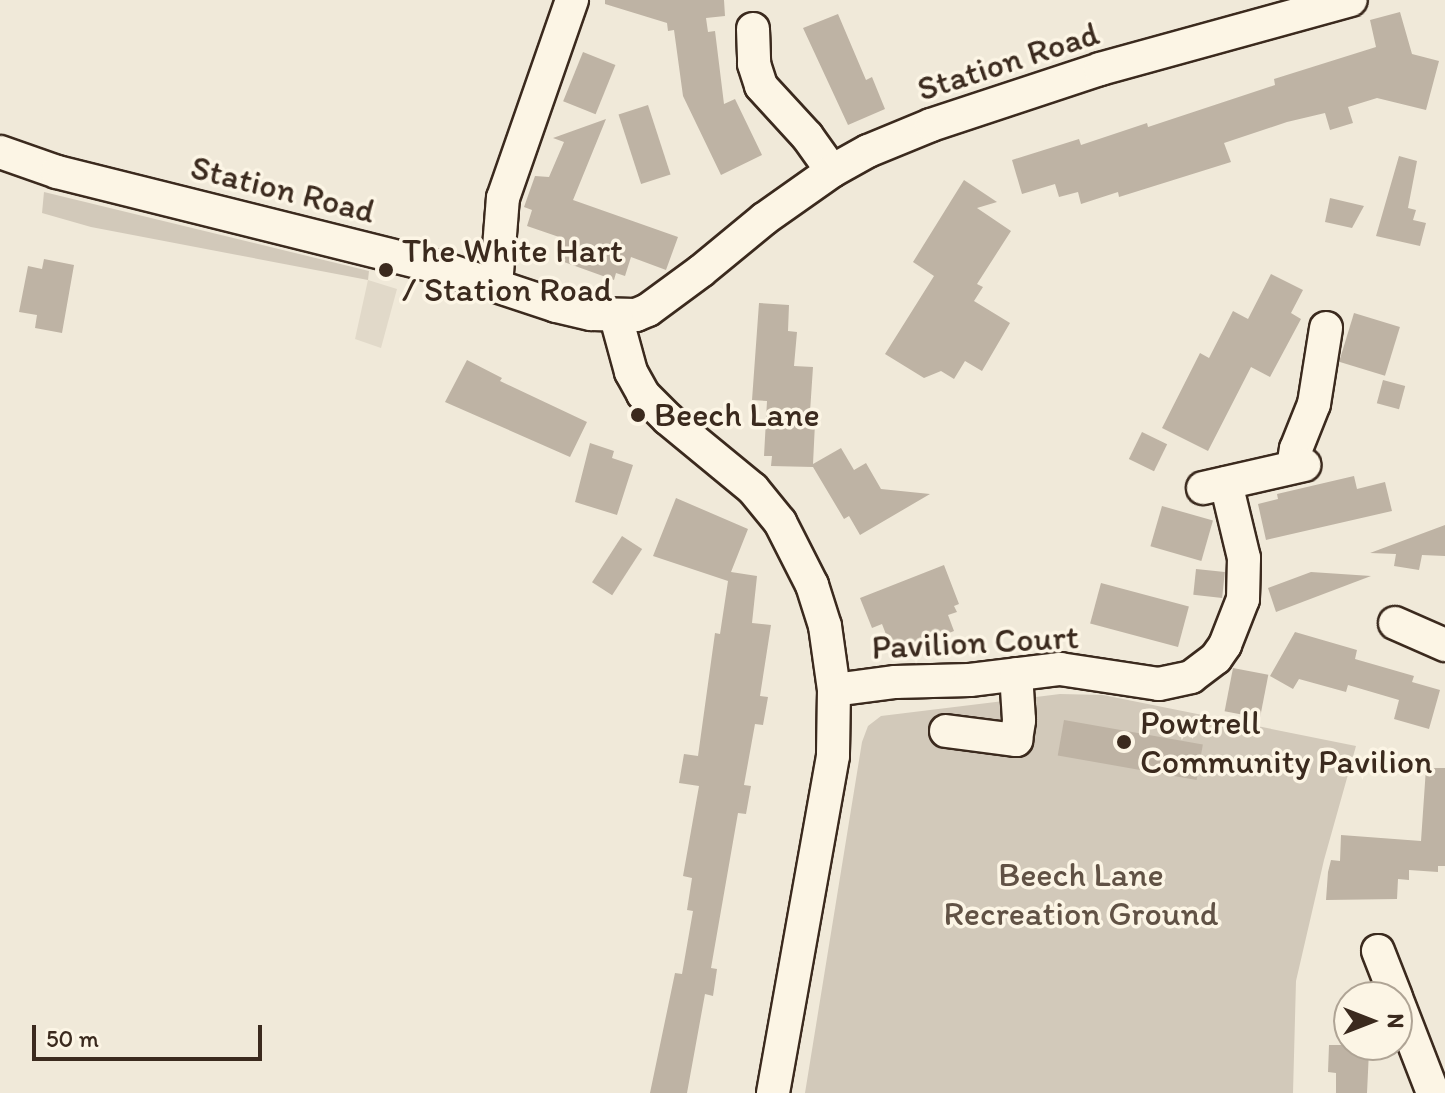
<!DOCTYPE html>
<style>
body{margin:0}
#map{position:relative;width:1445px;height:1093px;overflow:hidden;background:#f0e9d9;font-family:Itim,sans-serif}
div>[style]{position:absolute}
.built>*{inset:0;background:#e1d9c9}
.green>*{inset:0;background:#d2c9ba}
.building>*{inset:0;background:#beb3a4;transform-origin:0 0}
.roads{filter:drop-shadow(2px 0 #3b2a1e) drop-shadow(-2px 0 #3b2a1e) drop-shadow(0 2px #3b2a1e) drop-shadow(0 -2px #3b2a1e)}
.minor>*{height:32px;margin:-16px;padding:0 16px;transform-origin:16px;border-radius:16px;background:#fcf5e5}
.dots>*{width:22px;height:22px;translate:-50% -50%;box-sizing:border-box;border:4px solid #fcf5e5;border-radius:50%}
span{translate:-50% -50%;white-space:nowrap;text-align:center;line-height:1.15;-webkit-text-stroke:7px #fcf5e5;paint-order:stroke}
.street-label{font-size:34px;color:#3b2a1e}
.poi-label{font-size:34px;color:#3b2a1e}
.left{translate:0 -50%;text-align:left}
.park-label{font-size:34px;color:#615245}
.north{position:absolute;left:1333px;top:981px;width:80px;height:80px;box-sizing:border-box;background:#fcf5e5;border:2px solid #afa495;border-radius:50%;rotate:90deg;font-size:22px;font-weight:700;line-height:32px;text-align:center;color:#3b2a1e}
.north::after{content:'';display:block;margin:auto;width:28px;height:36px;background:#3b2a1e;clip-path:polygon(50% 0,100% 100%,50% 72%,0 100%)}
.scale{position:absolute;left:32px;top:1025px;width:230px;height:36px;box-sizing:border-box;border:4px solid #3b2a1e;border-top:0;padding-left:10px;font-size:24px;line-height:28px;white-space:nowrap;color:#3b2a1e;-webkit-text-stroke:6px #fcf5e5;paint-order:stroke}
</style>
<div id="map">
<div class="built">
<div style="clip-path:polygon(368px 280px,397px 289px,381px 348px,355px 339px)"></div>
</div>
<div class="green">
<div style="clip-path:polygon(44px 192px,369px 271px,368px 280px,91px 227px,42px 213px)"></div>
<div style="clip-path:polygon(1060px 694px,1103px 695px,1356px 746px,1324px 860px,1296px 981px,1293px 1093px,805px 1093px,862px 742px,868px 726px,881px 716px)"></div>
</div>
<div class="building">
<div style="clip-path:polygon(605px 0,724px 0,725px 16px,706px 18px,708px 32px,715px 31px,724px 104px,735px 99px,762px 155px,721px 175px,683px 96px,674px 30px,668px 31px,667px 23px,605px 4px)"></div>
<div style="clip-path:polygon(1400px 12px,1412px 54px,1439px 61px,1426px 110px,1377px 98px,1348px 107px,1353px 123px,1330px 130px,1325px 113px,1287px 122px,1224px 143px,1231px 162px,1119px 197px,1118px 192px,1081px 204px,1078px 192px,1059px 197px,1055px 184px,1022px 194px,1012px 160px,1079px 139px,1081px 145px,1147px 123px,1148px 127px,1275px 85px,1274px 79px,1376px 47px,1370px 20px)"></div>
<div style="clip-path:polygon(838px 14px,866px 80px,872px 77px,885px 109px,848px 125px,803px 28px)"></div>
<div style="left:583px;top:52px;width:35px;height:53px;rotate:22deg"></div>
<div style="left:648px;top:105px;width:73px;height:31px;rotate:72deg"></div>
<div style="clip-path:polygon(606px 119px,573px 200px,678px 237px,666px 270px,631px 257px,625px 276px,616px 273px,614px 280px,564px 262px,556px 257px,562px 238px,527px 226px,532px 210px,524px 207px,535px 176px,549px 177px,564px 142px,553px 138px)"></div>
<div style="clip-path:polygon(1399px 156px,1417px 161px,1408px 208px,1416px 210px,1413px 220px,1426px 223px,1420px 246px,1376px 236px)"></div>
<div style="clip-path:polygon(964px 180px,997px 202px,977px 208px,1011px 231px,977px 284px,983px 287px,974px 301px,1010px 323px,982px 371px,965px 361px,954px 379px,941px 371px,924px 378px,885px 354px,934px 276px,913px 262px)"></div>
<div style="clip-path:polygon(1330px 198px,1364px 206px,1352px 228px,1325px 222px)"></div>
<div style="clip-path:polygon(44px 259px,74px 265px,62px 333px,35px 328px,37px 315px,19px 312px,28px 266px,42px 269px)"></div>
<div style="clip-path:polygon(1271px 274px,1303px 290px,1291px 313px,1301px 319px,1270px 377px,1251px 367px,1208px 451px,1162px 428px,1200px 353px,1209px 358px,1233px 311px,1248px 319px)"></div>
<div style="clip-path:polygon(759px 303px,789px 305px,788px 331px,797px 332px,794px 366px,813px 367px,810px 412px,815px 423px,813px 464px,841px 448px,854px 470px,866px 463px,881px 489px,930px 494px,860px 535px,849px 516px,844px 519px,813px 467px,771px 466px,772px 456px,764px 456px,767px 401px,752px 400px)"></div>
<div style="left:1354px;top:313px;width:48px;height:51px;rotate:17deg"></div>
<div style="clip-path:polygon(467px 360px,502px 378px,500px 381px,587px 422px,570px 457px,445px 402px)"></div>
<div style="left:1383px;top:380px;width:23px;height:24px;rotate:15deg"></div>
<div style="left:1142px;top:432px;width:28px;height:30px;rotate:26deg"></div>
<div style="clip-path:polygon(590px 443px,614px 451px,612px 458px,633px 465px,617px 515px,575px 502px)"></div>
<div style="clip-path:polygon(1354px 476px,1357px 489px,1385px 482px,1392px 511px,1266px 540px,1258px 504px,1278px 499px,1277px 494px)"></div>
<div style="clip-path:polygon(676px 498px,748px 529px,731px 572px,757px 576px,752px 623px,771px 625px,760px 696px,768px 697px,763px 725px,755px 724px,744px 785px,751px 786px,746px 814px,738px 813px,711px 968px,717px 969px,713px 996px,705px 994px,687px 1093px,650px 1093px,675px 973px,682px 974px,693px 911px,687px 910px,692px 878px,683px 876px,699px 786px,679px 783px,684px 754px,698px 756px,715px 633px,720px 634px,728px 581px,653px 556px)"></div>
<div style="left:1162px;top:506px;width:53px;height:42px;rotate:16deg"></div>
<div style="clip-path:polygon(1445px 525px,1445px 556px,1422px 555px,1419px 570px,1394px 566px,1396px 554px,1370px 553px)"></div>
<div style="left:622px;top:536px;width:24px;height:55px;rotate:33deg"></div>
<div style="clip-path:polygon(944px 565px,959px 604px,954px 606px,957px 612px,948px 615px,954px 631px,894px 655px,882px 624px,872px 628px,860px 598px)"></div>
<div style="left:1196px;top:569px;width:29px;height:26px;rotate:6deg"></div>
<div style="clip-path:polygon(1311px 572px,1371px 576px,1276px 612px,1268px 588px)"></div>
<div style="left:1101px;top:583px;width:91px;height:42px;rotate:15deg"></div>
<div style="clip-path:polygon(1295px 632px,1357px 650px,1355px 659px,1414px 676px,1412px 682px,1440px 690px,1429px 729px,1394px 719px,1399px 700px,1348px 685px,1346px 692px,1299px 679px,1293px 689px,1270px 676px)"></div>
<div style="left:1233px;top:668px;width:36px;height:44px;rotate:11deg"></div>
<div style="left:1064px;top:720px;width:141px;height:36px;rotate:10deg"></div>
<div style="clip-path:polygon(1426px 768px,1445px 768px,1445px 866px,1438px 866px,1438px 872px,1409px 870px,1409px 880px,1398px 879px,1397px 899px,1326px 900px,1328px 872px,1331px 860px,1340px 861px,1341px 835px,1421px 841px)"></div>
<div style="clip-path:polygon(1329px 1045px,1361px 1045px,1361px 1051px,1369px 1051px,1367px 1093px,1336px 1093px,1336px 1073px,1328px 1072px)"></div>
</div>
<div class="roads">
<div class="minor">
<div style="left:753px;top:29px;width:35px;rotate:88deg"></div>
<div style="left:754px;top:64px;width:23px;rotate:72deg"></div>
<div style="left:761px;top:86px;width:68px;rotate:47.4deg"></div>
<div style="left:807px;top:136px;width:43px;rotate:54.5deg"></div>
<div style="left:0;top:152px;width:60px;rotate:19.3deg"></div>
<div style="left:57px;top:172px;width:400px;rotate:14deg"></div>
<div style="left:445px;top:269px;width:117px;rotate:18.4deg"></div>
<div style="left:556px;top:306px;width:36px;rotate:13deg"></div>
<div style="left:591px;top:314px;width:45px;rotate:1.3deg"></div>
<div style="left:636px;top:315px;width:13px;rotate:-23deg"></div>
<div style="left:648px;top:310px;width:66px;rotate:-36.3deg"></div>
<div style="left:701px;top:271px;width:82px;rotate:-39.5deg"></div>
<div style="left:764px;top:219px;width:83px;rotate:-35.2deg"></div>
<div style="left:832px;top:171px;width:41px;rotate:-29.1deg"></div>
<div style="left:868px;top:151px;width:68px;rotate:-22.4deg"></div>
<div style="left:931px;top:125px;width:178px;rotate:-18.3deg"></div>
<div style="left:1100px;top:69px;width:260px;rotate:-15.4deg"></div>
<div style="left:496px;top:286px;width:88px;rotate:-85.5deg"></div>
<div style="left:503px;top:198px;width:210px;rotate:-70.8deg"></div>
<div style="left:616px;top:317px;width:57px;rotate:74.7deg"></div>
<div style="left:631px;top:372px;width:25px;rotate:61deg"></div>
<div style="left:643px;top:394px;width:35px;rotate:45deg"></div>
<div style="left:668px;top:419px;width:110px;rotate:39.5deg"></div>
<div style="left:753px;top:489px;width:43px;rotate:50.7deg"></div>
<div style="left:780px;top:522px;width:71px;rotate:63.1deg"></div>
<div style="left:812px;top:585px;width:43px;rotate:72.4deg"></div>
<div style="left:825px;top:626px;width:65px;rotate:82deg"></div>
<div style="left:834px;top:690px;width:66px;rotate:90.9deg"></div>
<div style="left:833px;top:756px;width:342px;rotate:100.1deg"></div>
<div style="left:1293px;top:467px;width:18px;rotate:-81deg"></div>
<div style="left:1296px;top:449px;width:48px;rotate:-68.2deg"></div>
<div style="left:1314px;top:404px;width:77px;rotate:-81deg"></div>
<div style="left:1203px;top:488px;width:104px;rotate:-12.8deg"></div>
<div style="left:1395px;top:623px;width:55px;rotate:23.7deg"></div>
<div style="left:834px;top:690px;width:62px;rotate:-7.5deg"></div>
<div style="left:895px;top:682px;width:75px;rotate:-1.5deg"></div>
<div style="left:970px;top:680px;width:91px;rotate:-7deg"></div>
<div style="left:1060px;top:669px;width:100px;rotate:8.6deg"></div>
<div style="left:1159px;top:684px;width:33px;rotate:-12deg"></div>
<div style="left:1191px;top:677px;width:31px;rotate:-37deg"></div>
<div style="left:1216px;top:658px;width:16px;rotate:-55deg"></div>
<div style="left:1225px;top:645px;width:49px;rotate:-68.6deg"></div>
<div style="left:1243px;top:599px;width:41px;rotate:-88.6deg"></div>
<div style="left:1244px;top:558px;width:77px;rotate:-103.5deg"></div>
<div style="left:946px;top:731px;width:71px;rotate:7.3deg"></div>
<div style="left:1016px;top:740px;width:20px;rotate:-81deg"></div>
<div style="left:1019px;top:720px;width:46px;rotate:-93.7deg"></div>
<div style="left:1378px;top:951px;width:49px;rotate:68.6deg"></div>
<div style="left:1397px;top:1000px;width:100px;rotate:68.8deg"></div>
</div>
</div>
<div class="dots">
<div style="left:386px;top:270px;background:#3b2a1e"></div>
<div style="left:638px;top:415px;background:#3b2a1e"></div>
<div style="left:1124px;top:742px;background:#3b2a1e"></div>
</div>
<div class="street-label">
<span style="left:1008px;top:61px;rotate:-18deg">Station Road</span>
<span style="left:283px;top:189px;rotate:14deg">Station Road</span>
<span style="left:975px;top:642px;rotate:-3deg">Pavilion Court</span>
</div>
<div class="poi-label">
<span class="left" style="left:402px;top:270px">The White Hart<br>/ Station Road</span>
<span class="left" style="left:654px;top:415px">Beech Lane</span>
<span class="left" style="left:1140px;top:742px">Powtrell<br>Community Pavilion</span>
</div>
<div class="park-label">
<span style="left:1081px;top:894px">Beech Lane<br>Recreation Ground</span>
</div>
<div class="north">N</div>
<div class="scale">50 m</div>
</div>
